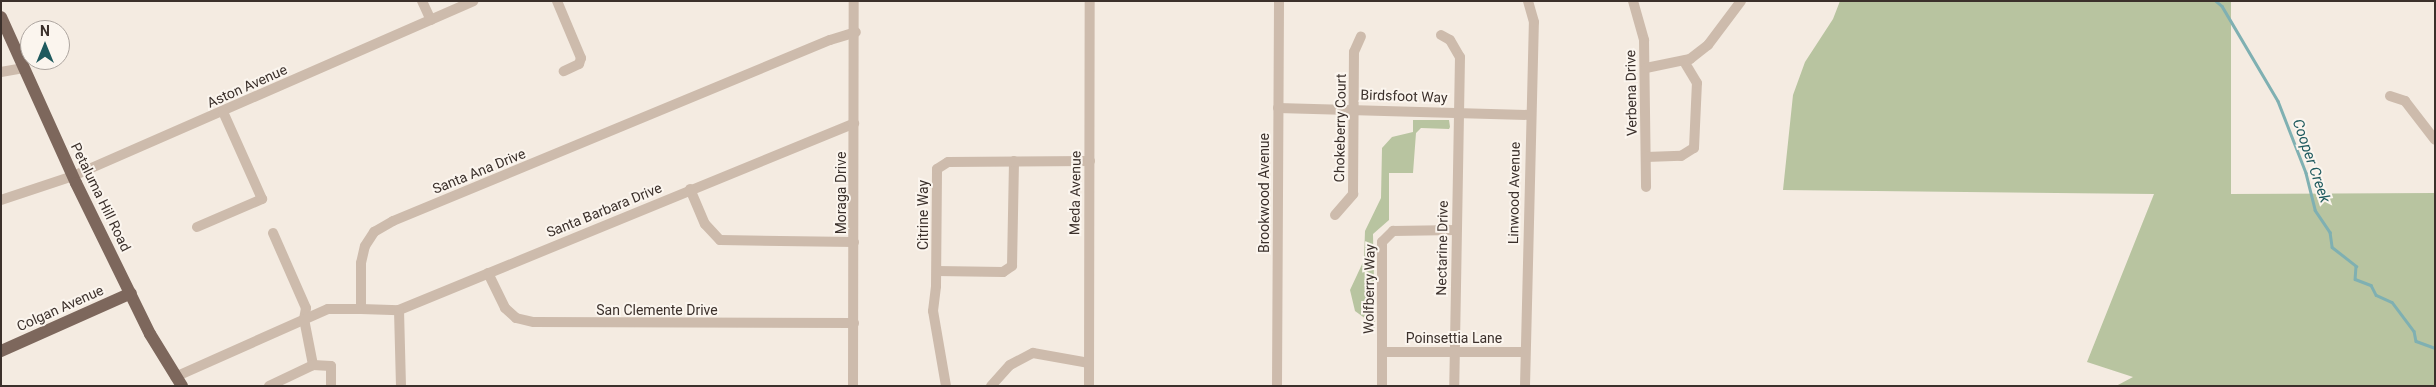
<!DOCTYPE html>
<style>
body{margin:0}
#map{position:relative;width:2436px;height:387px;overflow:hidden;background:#f4ebe1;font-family:Roboto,sans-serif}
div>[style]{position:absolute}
.green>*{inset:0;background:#b8c4a0}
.stream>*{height:2.5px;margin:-1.25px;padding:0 1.25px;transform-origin:1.25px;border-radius:1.25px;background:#7fb0b2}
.minor>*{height:10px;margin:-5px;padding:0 5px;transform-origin:5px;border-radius:5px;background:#cdbbac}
.major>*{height:12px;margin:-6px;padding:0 6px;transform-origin:6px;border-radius:6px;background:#7d675c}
span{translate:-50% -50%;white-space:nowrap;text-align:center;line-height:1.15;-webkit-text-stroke:4px #fbf5ee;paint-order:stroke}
.street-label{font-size:14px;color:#3b302b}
.water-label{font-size:15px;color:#1f5a5e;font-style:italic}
.frame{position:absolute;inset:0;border:2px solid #3b302b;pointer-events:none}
.north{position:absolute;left:20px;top:20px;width:50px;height:50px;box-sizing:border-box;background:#fbf5ee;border:1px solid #aea6a0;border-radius:50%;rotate:0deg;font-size:14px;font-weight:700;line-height:20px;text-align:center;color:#3b302b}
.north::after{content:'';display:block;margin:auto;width:18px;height:22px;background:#1f5a5e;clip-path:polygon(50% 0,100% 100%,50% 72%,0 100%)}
</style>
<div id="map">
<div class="green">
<div style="clip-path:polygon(1840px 1px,2231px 1px,2231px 194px,2435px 193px,2435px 386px,2116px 386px,2133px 377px,2087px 362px,2154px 194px,1783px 190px,1793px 95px,1805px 62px,1833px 19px)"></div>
<div style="clip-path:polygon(1413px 120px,1449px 120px,1450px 127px,1449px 129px,1421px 128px,1416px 133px,1413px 173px,1389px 173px,1389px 220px,1373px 234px,1375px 329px,1371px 328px,1366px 319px,1355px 311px,1350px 290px,1364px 260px,1365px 231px,1381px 198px,1382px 148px,1392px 137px,1413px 132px)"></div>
</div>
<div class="stream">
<div style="left:2216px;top:1px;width:8px;rotate:40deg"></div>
<div style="left:2222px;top:6px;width:110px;rotate:59.5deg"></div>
<div style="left:2278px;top:101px;width:77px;rotate:68.7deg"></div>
<div style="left:2306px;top:173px;width:38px;rotate:76deg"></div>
<div style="left:2315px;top:210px;width:27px;rotate:56deg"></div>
<div style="left:2330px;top:232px;width:15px;rotate:82deg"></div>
<div style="left:2332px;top:247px;width:31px;rotate:38deg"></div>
<div style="left:2356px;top:266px;width:13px;rotate:94deg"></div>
<div style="left:2355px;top:279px;width:17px;rotate:21deg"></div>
<div style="left:2371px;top:285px;width:11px;rotate:63deg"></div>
<div style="left:2376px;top:295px;width:17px;rotate:24deg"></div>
<div style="left:2392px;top:302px;width:36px;rotate:53deg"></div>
<div style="left:2414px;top:331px;width:10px;rotate:79deg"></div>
<div style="left:2416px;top:341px;width:20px;rotate:20deg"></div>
</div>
<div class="minor">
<div style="left:422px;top:1px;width:21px;rotate:65deg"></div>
<div style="left:557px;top:1px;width:62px;rotate:67.2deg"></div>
<div style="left:581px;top:58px;width:6px;rotate:108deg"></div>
<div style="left:579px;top:64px;width:17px;rotate:155deg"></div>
<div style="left:1633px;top:1px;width:41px;rotate:74.2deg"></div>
<div style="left:1644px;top:40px;width:147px;rotate:89.2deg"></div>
<div style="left:1441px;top:35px;width:10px;rotate:29deg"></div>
<div style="left:1450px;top:40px;width:20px;rotate:60deg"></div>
<div style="left:1460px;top:57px;width:329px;rotate:91deg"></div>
<div style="left:1646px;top:68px;width:45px;rotate:-11.6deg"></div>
<div style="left:1690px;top:59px;width:23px;rotate:-38deg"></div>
<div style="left:1708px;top:45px;width:55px;rotate:-53.1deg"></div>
<div style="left:1px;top:72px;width:23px;rotate:-10deg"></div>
<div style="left:2390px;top:96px;width:16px;rotate:18deg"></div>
<div style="left:2405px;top:101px;width:49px;rotate:52.4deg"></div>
<div style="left:1278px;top:108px;width:252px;rotate:1.6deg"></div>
<div style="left:1646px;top:157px;width:35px;rotate:-2deg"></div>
<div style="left:1681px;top:156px;width:15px;rotate:-32deg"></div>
<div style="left:1694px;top:148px;width:65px;rotate:-87.4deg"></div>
<div style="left:1697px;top:83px;width:26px;rotate:-121deg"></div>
<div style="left:690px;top:189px;width:38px;rotate:67deg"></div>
<div style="left:705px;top:224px;width:22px;rotate:47deg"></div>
<div style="left:720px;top:240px;width:134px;rotate:0.9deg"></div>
<div style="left:1px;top:200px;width:76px;rotate:-18.4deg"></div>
<div style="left:73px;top:176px;width:437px;rotate:-23.6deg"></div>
<div style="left:1335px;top:215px;width:28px;rotate:-49deg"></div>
<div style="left:1353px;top:194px;width:142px;rotate:-89.6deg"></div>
<div style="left:1354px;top:52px;width:17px;rotate:-66deg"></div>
<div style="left:197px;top:227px;width:71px;rotate:-23.3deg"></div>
<div style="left:262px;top:199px;width:95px;rotate:-114.1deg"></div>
<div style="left:273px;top:233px;width:82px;rotate:66.3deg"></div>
<div style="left:306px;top:308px;width:11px;rotate:100deg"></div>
<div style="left:304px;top:319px;width:47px;rotate:78.9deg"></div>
<div style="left:937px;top:271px;width:66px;rotate:0.9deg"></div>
<div style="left:1003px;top:272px;width:11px;rotate:-34deg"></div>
<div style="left:1012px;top:266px;width:105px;rotate:-88.9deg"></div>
<div style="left:488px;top:273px;width:39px;rotate:64deg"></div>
<div style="left:505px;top:308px;width:15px;rotate:42deg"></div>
<div style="left:516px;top:318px;width:18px;rotate:13deg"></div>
<div style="left:534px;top:322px;width:320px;rotate:0.2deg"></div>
<div style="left:361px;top:309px;width:38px;rotate:2deg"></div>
<div style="left:399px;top:310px;width:492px;rotate:-22.3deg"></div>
<div style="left:399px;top:310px;width:76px;rotate:88.5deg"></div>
<div style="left:1382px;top:352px;width:143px"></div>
<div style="left:175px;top:377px;width:167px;rotate:-24deg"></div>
<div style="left:328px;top:309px;width:33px"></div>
<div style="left:361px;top:309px;width:46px;rotate:-90deg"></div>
<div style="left:361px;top:263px;width:17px;rotate:-77deg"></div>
<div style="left:365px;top:246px;width:17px;rotate:-57deg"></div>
<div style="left:374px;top:232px;width:22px;rotate:-30deg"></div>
<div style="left:393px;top:221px;width:473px;rotate:-22.5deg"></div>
<div style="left:830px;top:40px;width:27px;rotate:-17deg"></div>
<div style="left:269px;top:386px;width:49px;rotate:-25.5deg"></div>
<div style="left:313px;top:365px;width:18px;rotate:3deg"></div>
<div style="left:331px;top:366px;width:20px;rotate:90deg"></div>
<div style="left:853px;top:386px;width:385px;rotate:-89.9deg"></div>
<div style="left:946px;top:386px;width:76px;rotate:-99.8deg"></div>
<div style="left:933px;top:311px;width:25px;rotate:-83deg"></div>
<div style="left:936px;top:286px;width:117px;rotate:-89.5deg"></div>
<div style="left:937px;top:169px;width:13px;rotate:-32deg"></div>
<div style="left:948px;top:162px;width:142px;rotate:-0.4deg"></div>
<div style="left:991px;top:386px;width:28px;rotate:-48deg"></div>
<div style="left:1010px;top:365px;width:26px;rotate:-28deg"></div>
<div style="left:1033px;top:353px;width:57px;rotate:10.1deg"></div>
<div style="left:1089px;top:386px;width:385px;rotate:-89.9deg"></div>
<div style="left:1277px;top:386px;width:385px;rotate:-89.7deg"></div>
<div style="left:1382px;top:386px;width:144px;rotate:-90deg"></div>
<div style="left:1382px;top:242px;width:16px;rotate:-45deg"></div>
<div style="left:1393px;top:231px;width:63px;rotate:-0.9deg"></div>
<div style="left:1525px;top:386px;width:364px;rotate:-88.6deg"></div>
<div style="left:1534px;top:22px;width:22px;rotate:-106deg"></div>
</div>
<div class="major">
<div style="left:1px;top:17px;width:182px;rotate:65.7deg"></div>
<div style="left:76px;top:183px;width:168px;rotate:63.9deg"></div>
<div style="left:150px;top:334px;width:61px;rotate:58.4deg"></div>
<div style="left:1px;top:351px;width:142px;rotate:-24deg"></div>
</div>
<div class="street-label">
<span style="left:247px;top:86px;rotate:-24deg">Aston Avenue</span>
<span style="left:1631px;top:93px;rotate:-91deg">Verbena Drive</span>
<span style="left:1404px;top:96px;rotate:2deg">Birdsfoot Way</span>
<span style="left:1340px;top:128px;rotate:-89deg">Chokeberry Court</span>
<span style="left:479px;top:171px;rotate:-22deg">Santa Ana Drive</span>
<span style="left:841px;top:193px;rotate:-90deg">Moraga Drive</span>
<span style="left:1075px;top:193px;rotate:-89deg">Meda Avenue</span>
<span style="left:1264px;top:193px;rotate:-90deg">Brookwood Avenue</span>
<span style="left:1514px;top:193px;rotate:-89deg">Linwood Avenue</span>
<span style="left:101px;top:197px;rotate:64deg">Petaluma Hill Road</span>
<span style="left:604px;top:210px;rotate:-22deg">Santa Barbara Drive</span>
<span style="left:923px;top:215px;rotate:-90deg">Citrine Way</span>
<span style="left:1442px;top:248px;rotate:-89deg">Nectarine Drive</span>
<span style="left:1369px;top:289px;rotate:-89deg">Wolfberry Way</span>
<span style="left:60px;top:308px;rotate:-24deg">Colgan Avenue</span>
<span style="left:657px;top:310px">San Clemente Drive</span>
<span style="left:1454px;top:338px">Poinsettia Lane</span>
</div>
<div class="water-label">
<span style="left:2311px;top:161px;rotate:71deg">Cooper Creek</span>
</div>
<div class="frame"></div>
<div class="north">N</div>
</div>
